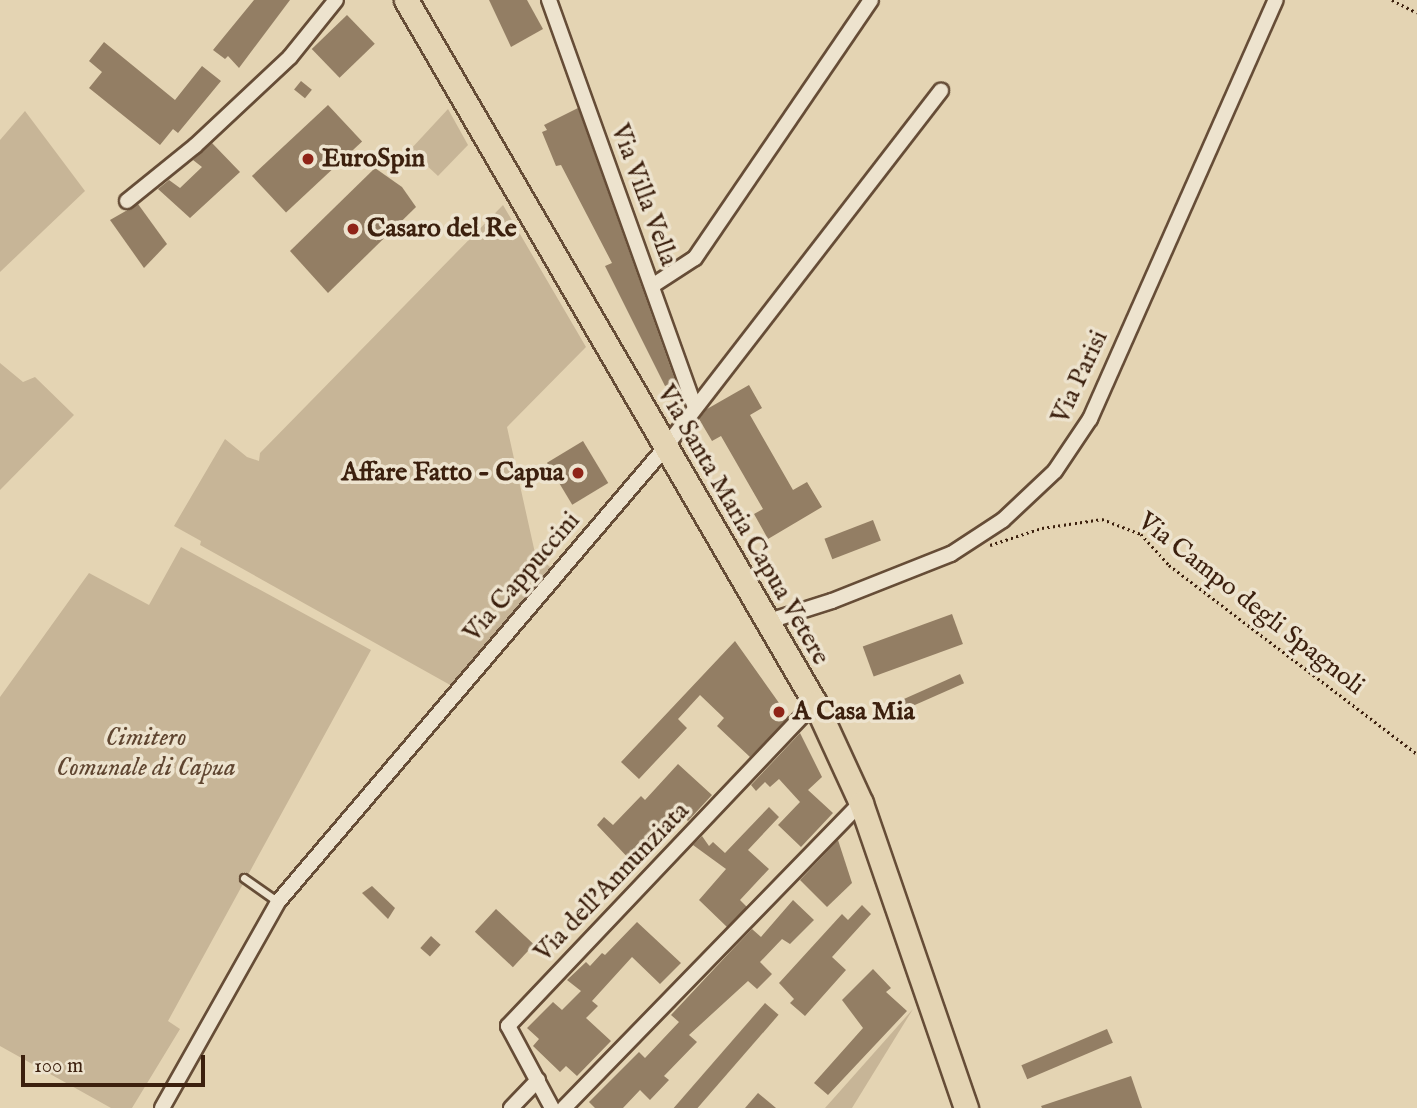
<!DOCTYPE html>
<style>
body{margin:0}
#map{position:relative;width:1417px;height:1108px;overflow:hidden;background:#e4d4b3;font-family:"IM FELL English",serif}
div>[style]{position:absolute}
.green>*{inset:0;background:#c7b597}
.building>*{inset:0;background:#937e64;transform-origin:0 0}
.path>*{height:2.5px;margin-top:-1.25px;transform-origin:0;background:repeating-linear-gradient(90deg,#3c200e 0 2px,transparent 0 5.5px)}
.roads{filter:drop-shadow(2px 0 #664d37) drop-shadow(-2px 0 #664d37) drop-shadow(0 2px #664d37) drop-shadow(0 -2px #664d37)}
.service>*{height:7px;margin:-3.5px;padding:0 3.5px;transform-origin:3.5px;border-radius:3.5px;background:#ede3ce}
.minor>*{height:14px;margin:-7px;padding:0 7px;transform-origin:7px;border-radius:7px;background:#ede3ce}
.primary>*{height:23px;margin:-11.5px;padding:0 11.5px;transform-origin:11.5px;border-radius:11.5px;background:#e4d4b3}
.dots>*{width:19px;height:19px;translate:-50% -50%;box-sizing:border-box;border:4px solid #ede3ce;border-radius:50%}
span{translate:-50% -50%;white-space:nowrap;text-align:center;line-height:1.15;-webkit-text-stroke:7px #ede3ce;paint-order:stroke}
.poi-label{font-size:26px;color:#3c200e;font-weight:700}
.left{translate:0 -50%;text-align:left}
.right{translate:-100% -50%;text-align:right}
.street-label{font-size:26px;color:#3c200e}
.park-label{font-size:26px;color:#5f4530;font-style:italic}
.scale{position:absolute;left:21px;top:1055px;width:184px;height:32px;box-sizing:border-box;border:4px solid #3c200e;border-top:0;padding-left:9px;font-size:21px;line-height:24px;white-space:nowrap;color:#3c200e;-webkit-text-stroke:5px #ede3ce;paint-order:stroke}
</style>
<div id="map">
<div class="green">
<div style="clip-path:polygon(448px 109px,468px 145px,438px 176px,410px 150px)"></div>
<div style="clip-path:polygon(25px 111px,85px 191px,0 272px,0 140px)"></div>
<div style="clip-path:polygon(503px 205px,586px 347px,507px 427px,535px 553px,551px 568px,452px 686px,200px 545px,201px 541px,174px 526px,225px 439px,247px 457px,259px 461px,260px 453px)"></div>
<div style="clip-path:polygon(0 363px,23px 382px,35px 377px,74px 415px,0 490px)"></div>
<div style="clip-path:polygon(181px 547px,371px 650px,168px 1021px,180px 1029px,132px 1108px,111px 1108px,0 1046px,0 697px,89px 573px,149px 605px)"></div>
<div style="clip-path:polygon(913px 1009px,852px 1108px,825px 1108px)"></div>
</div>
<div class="building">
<div style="clip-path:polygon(254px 0,290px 0,239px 68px,228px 56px,225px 59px,213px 50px)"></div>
<div style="clip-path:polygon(489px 0,527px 0,543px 29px,511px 47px)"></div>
<div style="left:347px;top:15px;width:40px;height:49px;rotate:46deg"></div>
<div style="clip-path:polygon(104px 42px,175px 100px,202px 66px,221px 81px,178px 133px,173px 129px,160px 145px,89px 88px,102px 72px,89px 61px)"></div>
<div style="left:301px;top:81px;width:14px;height:11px;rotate:39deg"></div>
<div style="left:328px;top:105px;width:50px;height:104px;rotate:47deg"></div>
<div style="clip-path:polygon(578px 108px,676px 383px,665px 386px,605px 266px,612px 263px,561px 165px,556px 166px,542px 132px,547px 130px,544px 125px)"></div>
<div style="clip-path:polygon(212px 143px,240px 172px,190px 218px,158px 189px,169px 180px,180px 188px,202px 167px,193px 160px)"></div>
<div style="clip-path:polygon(375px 168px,402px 187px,416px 207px,328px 293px,290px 251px)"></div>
<div style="clip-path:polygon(138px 204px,167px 244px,144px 268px,110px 220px)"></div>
<div style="clip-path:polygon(749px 385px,762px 408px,750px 415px,793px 490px,807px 482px,822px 507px,768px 539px,754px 514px,763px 509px,721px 436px,712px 441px,699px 419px,707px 409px)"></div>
<div style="left:583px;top:441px;width:49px;height:42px;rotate:59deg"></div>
<div style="left:873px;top:520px;width:22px;height:52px;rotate:69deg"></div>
<div style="left:952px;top:614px;width:32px;height:95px;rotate:70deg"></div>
<div style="clip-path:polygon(735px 641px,789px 717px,750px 757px,717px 726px,724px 718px,700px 695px,678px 719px,687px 728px,639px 779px,621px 762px)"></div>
<div style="left:960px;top:674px;width:10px;height:70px;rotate:66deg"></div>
<div style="clip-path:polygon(800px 733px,822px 777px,808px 790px,833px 813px,801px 847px,778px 825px,800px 802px,779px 779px,770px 787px,765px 782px,756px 791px,751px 785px)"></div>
<div style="clip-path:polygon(678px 764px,712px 795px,688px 821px,680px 814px,633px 863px,597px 825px,604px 817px,613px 825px,641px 796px,645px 800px)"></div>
<div style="clip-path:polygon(769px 807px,779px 817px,748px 850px,769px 869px,740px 900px,747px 907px,727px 927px,699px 900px,726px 869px,693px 845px,702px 836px,709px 846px,713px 842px,725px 853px)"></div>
<div style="clip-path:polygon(838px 840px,852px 883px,827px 907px,800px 880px)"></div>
<div style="clip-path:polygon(372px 886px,395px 908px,388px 919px,362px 893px)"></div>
<div style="clip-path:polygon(793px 900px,814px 920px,790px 944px,782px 939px,760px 962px,772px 974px,757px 989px,748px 981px,689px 1035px,697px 1042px,664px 1076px,669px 1080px,650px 1100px,640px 1090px,623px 1108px,595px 1108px,589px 1102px,639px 1052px,645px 1058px,679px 1022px,671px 1015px,729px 953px,752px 929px,761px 937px)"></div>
<div style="clip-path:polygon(862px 905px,871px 914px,832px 957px,846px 970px,805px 1016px,790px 1003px,794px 999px,779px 983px,842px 914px,848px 920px)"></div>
<div style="left:496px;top:909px;width:52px;height:31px;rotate:43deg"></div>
<div style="clip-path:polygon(637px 922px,681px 963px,660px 984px,632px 957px,592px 1001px,598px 1006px,586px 1018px,611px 1041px,577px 1076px,566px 1066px,560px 1072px,533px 1046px,539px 1039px,527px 1028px,553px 1002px,562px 1010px,581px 991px,567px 980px,586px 962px,590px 966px,602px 953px,605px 955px)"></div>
<div style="left:431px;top:936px;width:13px;height:16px;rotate:42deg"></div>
<div style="clip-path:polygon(873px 969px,891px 988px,886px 992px,907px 1011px,828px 1095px,814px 1083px,863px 1028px,842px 1000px)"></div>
<div style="left:765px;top:1003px;width:18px;height:140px;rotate:41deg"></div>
<div style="left:1107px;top:1029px;width:15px;height:93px;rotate:67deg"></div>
<div style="clip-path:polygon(1131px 1076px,1142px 1108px,1042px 1108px,1041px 1106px)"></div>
<div style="clip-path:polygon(758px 1093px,776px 1108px,745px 1108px)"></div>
</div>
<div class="path">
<div style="left:1392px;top:0;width:28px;rotate:27deg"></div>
<div style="left:990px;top:545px;width:55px;rotate:-18.1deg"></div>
<div style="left:1042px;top:528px;width:61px;rotate:-8.5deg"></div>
<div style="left:1102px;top:519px;width:42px;rotate:21deg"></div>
<div style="left:1141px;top:534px;width:42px;rotate:47.9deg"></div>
<div style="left:1169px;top:565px;width:312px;rotate:37.3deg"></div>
</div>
<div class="roads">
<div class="service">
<div style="left:244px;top:878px;width:42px;rotate:35.2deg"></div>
</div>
<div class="minor">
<div style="left:549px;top:0;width:432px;rotate:70.3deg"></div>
<div style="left:127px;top:201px;width:87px;rotate:-39deg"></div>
<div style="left:195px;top:146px;width:130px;rotate:-43.1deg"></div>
<div style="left:290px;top:57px;width:73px;rotate:-51.1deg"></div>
<div style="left:652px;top:286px;width:51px;rotate:-33.1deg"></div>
<div style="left:695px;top:258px;width:312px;rotate:-55.7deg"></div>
<div style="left:769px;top:621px;width:66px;rotate:-17.6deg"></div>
<div style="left:832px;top:601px;width:128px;rotate:-21.6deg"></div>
<div style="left:951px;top:554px;width:62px;rotate:-33.2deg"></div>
<div style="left:1003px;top:520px;width:71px;rotate:-43.3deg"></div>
<div style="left:1055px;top:471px;width:63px;rotate:-56.1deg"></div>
<div style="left:1090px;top:419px;width:458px;rotate:-66.1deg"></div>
<div style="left:162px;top:1108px;width:236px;rotate:-60.6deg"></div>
<div style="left:278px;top:902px;width:595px;rotate:-49.57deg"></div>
<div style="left:664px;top:449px;width:453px;rotate:-52.3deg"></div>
<div style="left:511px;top:1108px;width:39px;rotate:-46deg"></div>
<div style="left:552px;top:1108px;width:93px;rotate:-118.2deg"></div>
<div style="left:508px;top:1026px;width:446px;rotate:-46.5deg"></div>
<div style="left:564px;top:1108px;width:426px;rotate:-45.8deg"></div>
</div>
<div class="primary">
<div style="left:406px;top:0;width:813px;rotate:59.81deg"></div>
<div style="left:815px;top:703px;width:110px;rotate:65.3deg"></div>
<div style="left:861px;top:803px;width:323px;rotate:71deg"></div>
</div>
</div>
<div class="dots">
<div style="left:308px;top:159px;background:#8f2418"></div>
<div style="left:353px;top:229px;background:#8f2418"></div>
<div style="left:578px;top:473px;background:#8f2418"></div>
<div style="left:779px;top:712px;background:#8f2418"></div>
</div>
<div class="poi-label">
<span class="left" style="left:322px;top:159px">EuroSpin</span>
<span class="left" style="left:367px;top:229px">Casaro del Re</span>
<span class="right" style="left:564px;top:473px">Affare Fatto - Capua</span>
<span class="left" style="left:793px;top:712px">A Casa Mia</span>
</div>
<div class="street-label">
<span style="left:644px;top:195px;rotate:70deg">Via Villa Vella</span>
<span style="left:1080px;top:377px;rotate:-65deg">Via Parisi</span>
<span style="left:743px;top:525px;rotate:60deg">Via Santa Maria Capua Vetere</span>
<span style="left:522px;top:577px;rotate:-49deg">Via Cappuccini</span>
<span style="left:1251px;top:604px;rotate:38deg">Via Campo degli Spagnoli</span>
<span style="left:612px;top:882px;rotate:-46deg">Via dell'Annunziata</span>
</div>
<div class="park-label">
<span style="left:146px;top:753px">Cimitero<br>Comunale di Capua</span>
</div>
<div class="scale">100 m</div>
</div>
